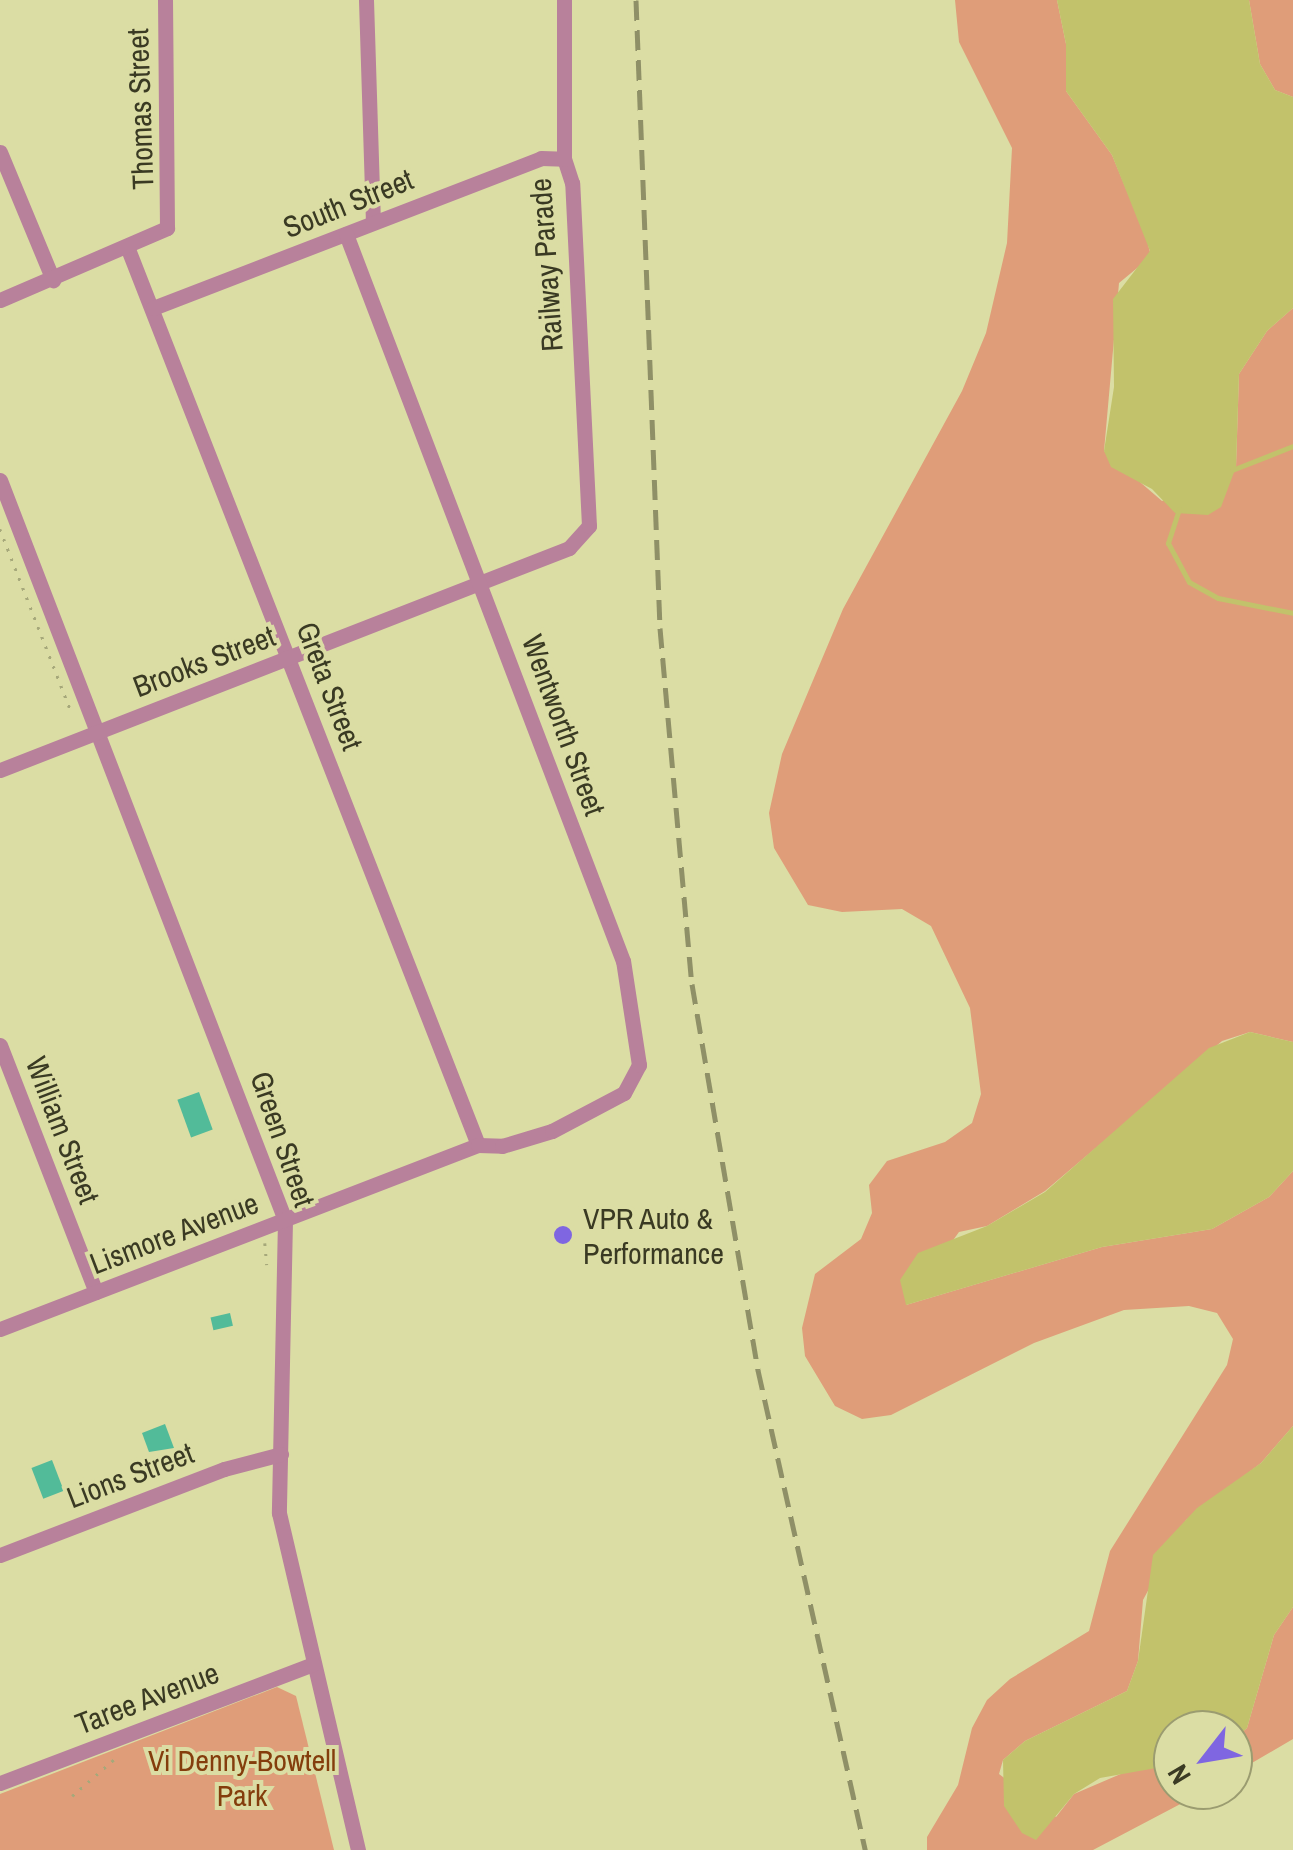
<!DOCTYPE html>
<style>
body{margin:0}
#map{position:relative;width:1293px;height:1850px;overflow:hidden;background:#dbdda4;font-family:"Archivo Narrow",sans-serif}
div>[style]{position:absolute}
.green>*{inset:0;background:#df9d79}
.water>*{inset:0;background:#c2c26b}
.stream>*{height:5px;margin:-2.5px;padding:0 2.5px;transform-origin:2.5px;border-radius:2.5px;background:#c2c26b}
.building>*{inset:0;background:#52bb99;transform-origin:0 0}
.path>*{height:2.5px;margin-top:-1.25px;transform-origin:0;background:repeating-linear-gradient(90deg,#a6a87a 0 2.5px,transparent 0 10.5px)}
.minor>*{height:15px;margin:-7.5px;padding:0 7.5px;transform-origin:7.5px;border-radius:7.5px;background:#b8819b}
.rail>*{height:5px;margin-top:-2.5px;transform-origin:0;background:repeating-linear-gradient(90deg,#8f9067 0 20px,transparent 0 30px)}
.dots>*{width:28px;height:28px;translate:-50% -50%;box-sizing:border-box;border:5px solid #dbdda4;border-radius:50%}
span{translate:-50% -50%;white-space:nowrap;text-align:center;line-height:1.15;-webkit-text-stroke:8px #dbdda4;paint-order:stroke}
.street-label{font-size:30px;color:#3a3a23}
.poi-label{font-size:30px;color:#3a3a23}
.left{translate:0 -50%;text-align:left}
.park-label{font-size:30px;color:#843d0c}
.north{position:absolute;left:1153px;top:1710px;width:100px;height:100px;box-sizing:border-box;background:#dbdda4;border:2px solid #9b9c70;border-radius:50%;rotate:239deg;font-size:28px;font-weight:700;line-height:40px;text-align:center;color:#3a3a23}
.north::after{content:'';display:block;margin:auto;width:35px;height:45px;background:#7f66e1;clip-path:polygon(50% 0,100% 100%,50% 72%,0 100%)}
</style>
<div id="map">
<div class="green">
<div style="clip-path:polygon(955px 0,1057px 0,1066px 44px,1066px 91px,1112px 155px,1146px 237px,1150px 252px,1142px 264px,1119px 283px,1104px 451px,1162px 501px,1236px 467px,1239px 374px,1267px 331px,1293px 308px,1293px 1042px,1250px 1032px,1222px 1041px,1045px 1191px,987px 1226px,959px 1232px,906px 1305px,1102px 1247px,1212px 1229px,1269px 1197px,1293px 1171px,1293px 1426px,1261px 1463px,1186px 1520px,1143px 1600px,1138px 1661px,1127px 1691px,1025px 1741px,1003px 1760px,999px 1774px,1056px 1817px,1074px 1794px,1130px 1770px,1173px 1765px,1173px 1790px,1207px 1790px,1093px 1850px,927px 1850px,927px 1837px,958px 1785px,972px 1728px,987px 1700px,1010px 1679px,1089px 1631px,1110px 1551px,1227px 1365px,1233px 1339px,1217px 1313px,1189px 1306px,1124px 1310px,1034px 1343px,891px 1415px,862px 1419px,835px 1406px,805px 1356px,802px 1328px,815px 1274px,861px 1239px,872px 1213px,869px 1185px,887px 1161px,945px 1142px,972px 1123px,981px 1094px,970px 1008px,931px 926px,902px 909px,842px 912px,808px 905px,774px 848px,769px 813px,782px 754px,843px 609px,962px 391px,986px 333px,1007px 243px,1012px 148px,959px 42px)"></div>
<div style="clip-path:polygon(1249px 0,1293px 0,1293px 97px,1275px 90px,1260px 64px)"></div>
<div style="clip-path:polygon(1293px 1607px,1293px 1739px,1233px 1774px,1233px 1740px,1247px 1728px,1274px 1635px)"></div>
<div style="clip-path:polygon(277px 1687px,296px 1696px,334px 1850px,0 1850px,0 1794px)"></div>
</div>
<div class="water">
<div style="clip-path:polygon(1057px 0,1249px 0,1260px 64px,1275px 90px,1293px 97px,1293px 308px,1267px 331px,1239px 374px,1236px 467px,1221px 507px,1208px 515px,1175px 513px,1152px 489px,1111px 467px,1104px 451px,1114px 387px,1113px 299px,1150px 251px,1112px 155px,1066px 91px,1066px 44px)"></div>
<div style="clip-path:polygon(1250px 1032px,1293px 1042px,1293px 1171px,1269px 1197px,1212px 1229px,1102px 1247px,906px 1305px,900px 1280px,918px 1253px,987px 1226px,1045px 1192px,1209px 1048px)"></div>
<div style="clip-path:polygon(1293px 1426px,1293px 1607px,1274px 1635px,1247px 1728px,1233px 1740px,1233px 1730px,1173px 1730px,1173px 1765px,1100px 1778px,1074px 1794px,1036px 1840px,1022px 1833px,1004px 1806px,1003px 1760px,1025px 1741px,1127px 1691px,1138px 1661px,1153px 1555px,1197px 1508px,1261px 1463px)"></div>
</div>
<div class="stream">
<div style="left:1232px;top:470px;width:66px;rotate:-21.5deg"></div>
<div style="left:1179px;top:509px;width:36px;rotate:108deg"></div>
<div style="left:1168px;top:543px;width:44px;rotate:61.7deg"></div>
<div style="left:1189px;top:582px;width:33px;rotate:29deg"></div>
<div style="left:1218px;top:598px;width:76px;rotate:11.3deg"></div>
</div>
<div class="building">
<div style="left:199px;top:1092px;width:40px;height:23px;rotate:70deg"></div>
<div style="left:230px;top:1313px;width:13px;height:20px;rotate:77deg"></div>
<div style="clip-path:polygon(165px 1424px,174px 1448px,149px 1452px,142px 1433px)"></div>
<div style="left:52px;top:1460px;width:33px;height:22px;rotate:69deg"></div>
</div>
<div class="path">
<div style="left:0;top:529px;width:199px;rotate:68.7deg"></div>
<div style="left:265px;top:1243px;width:22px;rotate:85deg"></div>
<div style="left:72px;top:1796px;width:62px;rotate:-41.1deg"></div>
</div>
<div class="minor">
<div style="left:366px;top:0;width:222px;rotate:88.2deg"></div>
<div style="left:0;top:152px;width:139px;rotate:67.5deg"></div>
<div style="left:128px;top:249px;width:962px;rotate:68.66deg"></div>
<div style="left:0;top:300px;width:182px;rotate:-23.3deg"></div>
<div style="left:167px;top:228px;width:228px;rotate:-90.5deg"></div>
<div style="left:153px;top:308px;width:416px;rotate:-21.1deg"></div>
<div style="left:541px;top:158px;width:23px;rotate:2deg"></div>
<div style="left:0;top:480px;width:793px;rotate:68.94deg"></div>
<div style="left:285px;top:1220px;width:293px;rotate:91.2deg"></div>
<div style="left:279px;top:1513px;width:346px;rotate:76.8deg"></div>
<div style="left:0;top:770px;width:611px;rotate:-21.31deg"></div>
<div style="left:569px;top:548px;width:30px;rotate:-48deg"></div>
<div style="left:589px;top:526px;width:343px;rotate:-92.8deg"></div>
<div style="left:572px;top:183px;width:25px;rotate:-108deg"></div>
<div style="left:564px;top:159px;width:159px;rotate:-90deg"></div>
<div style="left:0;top:1045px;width:265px;rotate:68.8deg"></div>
<div style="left:0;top:1329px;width:512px;rotate:-21.05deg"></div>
<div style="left:478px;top:1145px;width:24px;rotate:2deg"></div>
<div style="left:502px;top:1146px;width:52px;rotate:-16.7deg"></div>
<div style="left:552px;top:1131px;width:81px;rotate:-27.8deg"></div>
<div style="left:624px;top:1093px;width:32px;rotate:-62deg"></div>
<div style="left:639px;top:1065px;width:105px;rotate:-98.7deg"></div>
<div style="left:623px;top:961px;width:778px;rotate:-110.86deg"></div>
<div style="left:0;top:1555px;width:240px;rotate:-21deg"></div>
<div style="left:224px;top:1469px;width:59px;rotate:-14.7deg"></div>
<div style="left:0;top:1783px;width:335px;rotate:-20.8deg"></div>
</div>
<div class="rail">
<div style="left:636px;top:0;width:628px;rotate:87.81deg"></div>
<div style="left:660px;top:628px;width:357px;rotate:84.9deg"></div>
<div style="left:692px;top:984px;width:392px;rotate:80.3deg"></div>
<div style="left:758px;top:1370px;width:492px;rotate:77.4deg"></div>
</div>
<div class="dots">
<div style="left:563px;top:1235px;background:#7f66e1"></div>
</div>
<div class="street-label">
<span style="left:140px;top:109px;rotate:-92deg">Thomas Street</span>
<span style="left:348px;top:203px;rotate:-22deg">South Street</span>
<span style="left:546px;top:265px;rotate:-94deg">Railway Parade</span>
<span style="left:204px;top:661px;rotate:-21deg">Brooks Street</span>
<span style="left:330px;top:686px;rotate:69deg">Greta Street</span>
<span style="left:564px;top:725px;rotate:70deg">Wentworth Street</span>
<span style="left:63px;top:1130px;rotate:69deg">William Street</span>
<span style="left:283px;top:1139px;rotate:71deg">Green Street</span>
<span style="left:174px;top:1233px;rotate:-21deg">Lismore Avenue</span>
<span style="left:130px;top:1475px;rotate:-21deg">Lions Street</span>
<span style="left:147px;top:1698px;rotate:-21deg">Taree Avenue</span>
</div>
<div class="poi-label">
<span class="left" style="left:583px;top:1235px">VPR Auto &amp;<br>Performance</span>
</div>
<div class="park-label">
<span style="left:242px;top:1777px">Vi Denny-Bowtell<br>Park</span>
</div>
<div class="north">N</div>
</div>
